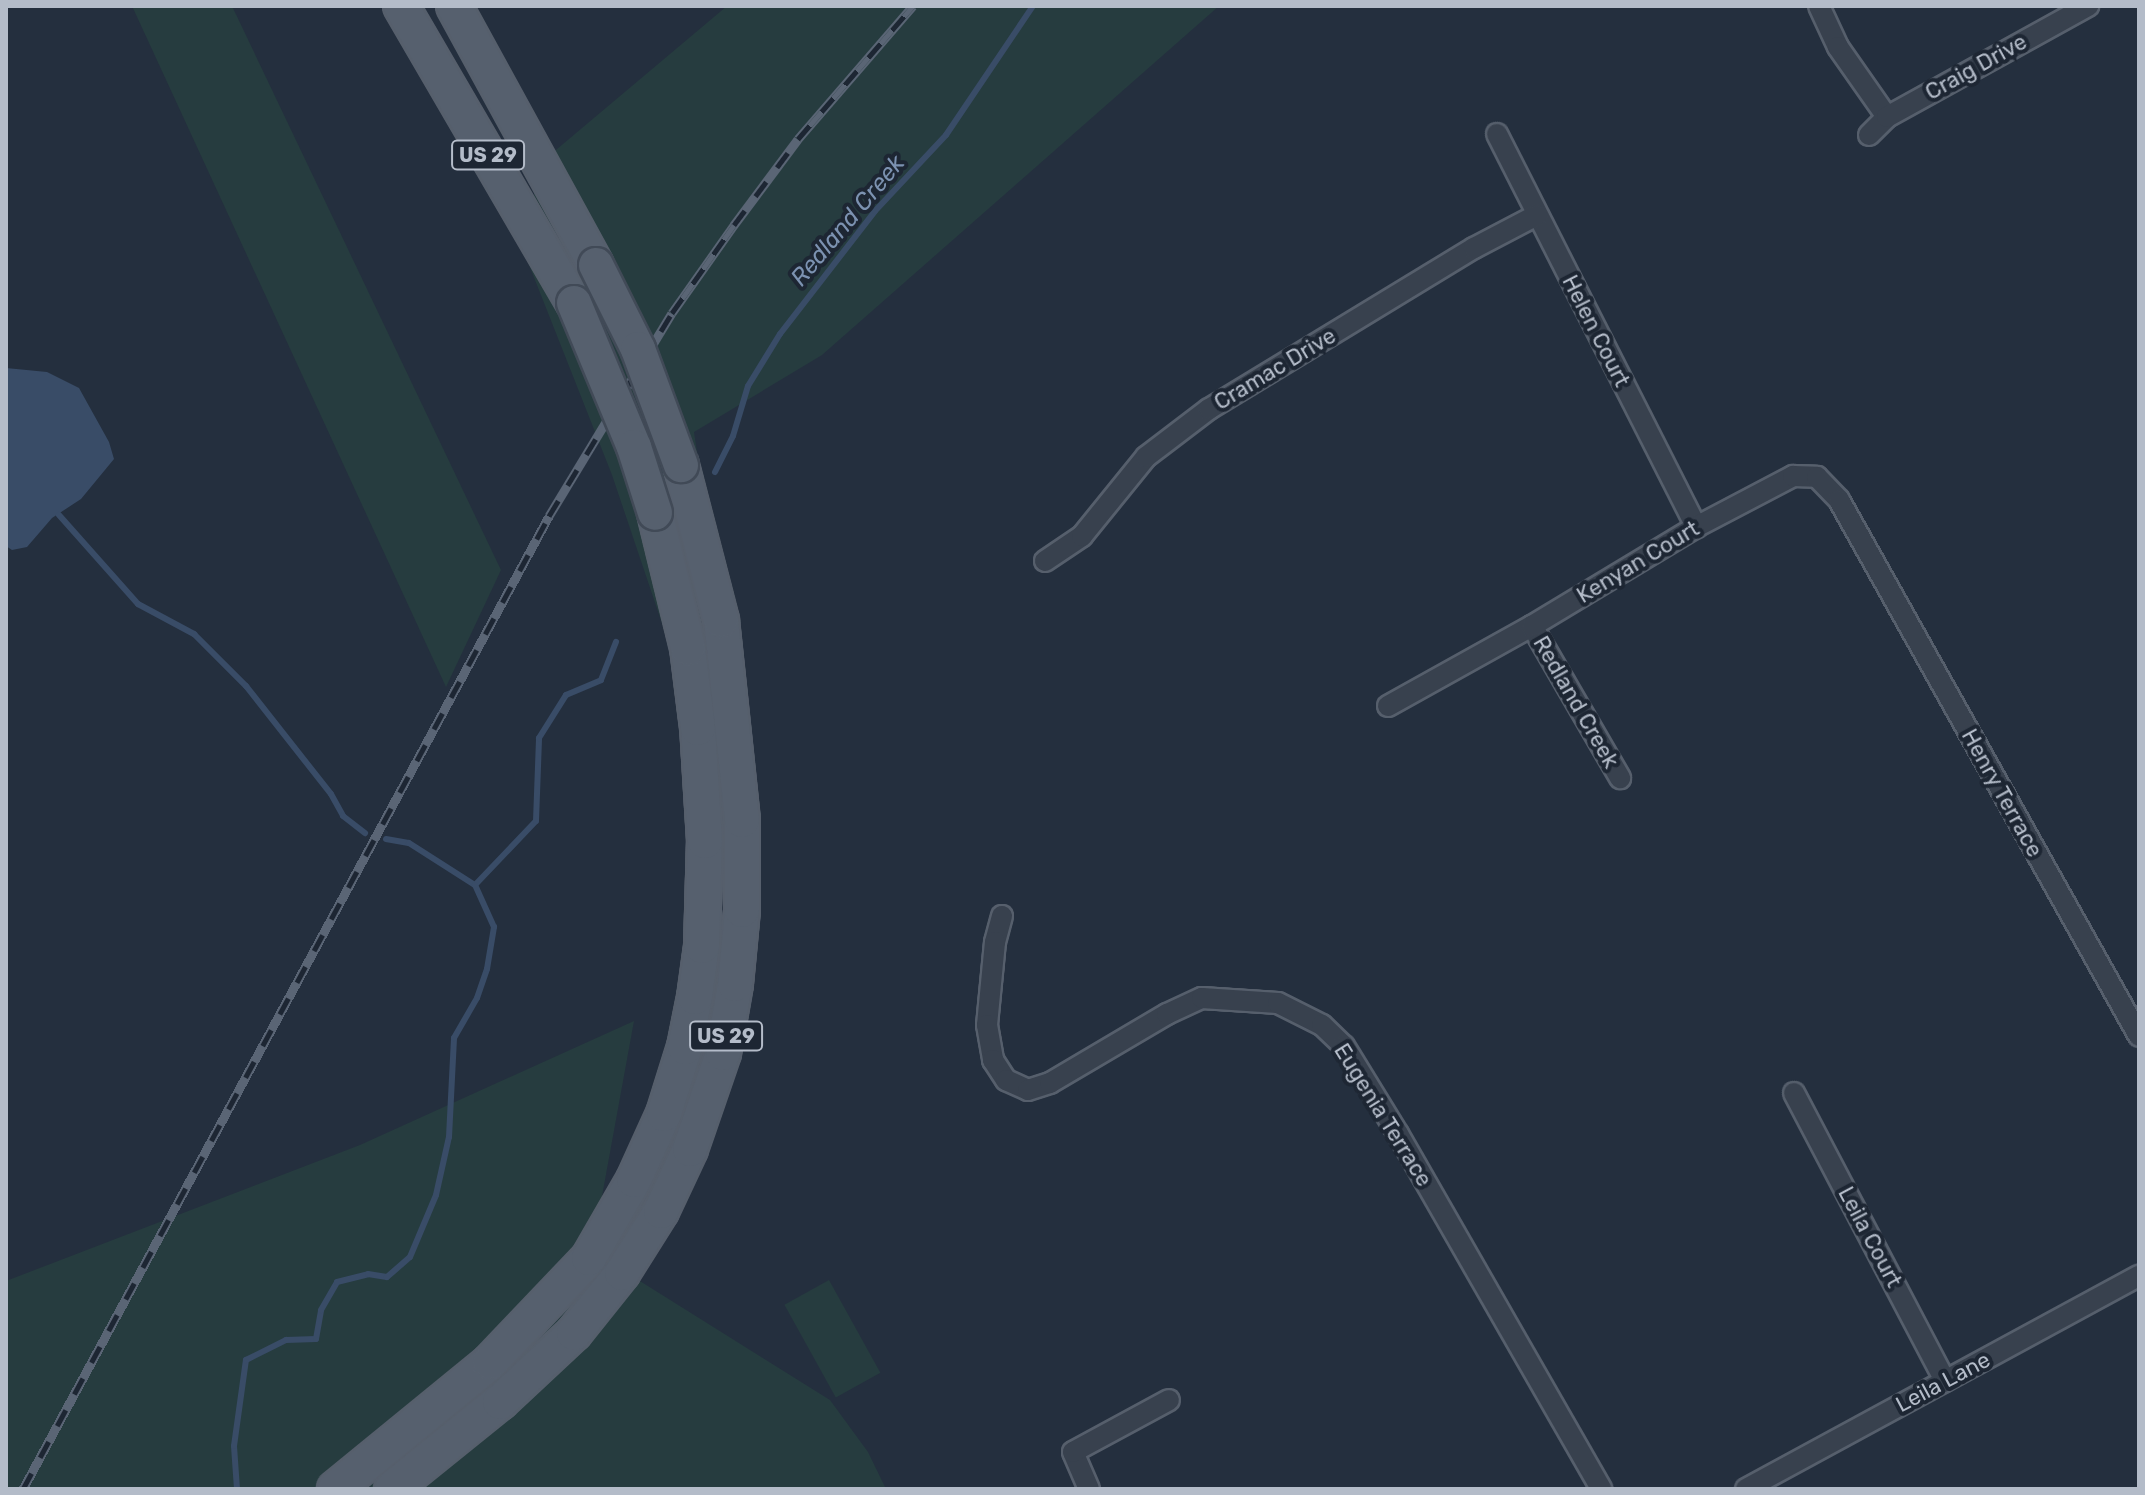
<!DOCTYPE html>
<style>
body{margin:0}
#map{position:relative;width:2145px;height:1495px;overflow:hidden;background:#242f3e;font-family:Rubik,sans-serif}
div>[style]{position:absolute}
.green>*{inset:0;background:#263c3f;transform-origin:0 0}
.water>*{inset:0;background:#394c67}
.stream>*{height:6px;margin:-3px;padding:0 3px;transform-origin:3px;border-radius:3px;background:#394c67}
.roads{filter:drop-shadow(2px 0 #565f6c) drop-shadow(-2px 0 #565f6c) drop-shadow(0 2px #565f6c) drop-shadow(0 -2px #565f6c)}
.street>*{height:20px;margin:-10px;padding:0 10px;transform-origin:10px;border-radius:10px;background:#38414e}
.primary>*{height:34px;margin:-17px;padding:0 17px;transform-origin:17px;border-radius:17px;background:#56606e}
.rail>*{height:9px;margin-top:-4.5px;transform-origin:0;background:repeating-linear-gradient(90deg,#1d2633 0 18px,#5a6575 0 36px);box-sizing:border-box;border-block:2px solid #5a6575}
.bridges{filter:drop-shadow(2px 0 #414a57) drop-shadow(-2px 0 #414a57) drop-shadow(0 2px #414a57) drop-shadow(0 -2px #414a57)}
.primary-bridge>*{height:34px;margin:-17px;padding:0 17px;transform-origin:17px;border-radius:17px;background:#56606e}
span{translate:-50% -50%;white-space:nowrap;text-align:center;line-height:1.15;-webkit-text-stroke:8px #1d2633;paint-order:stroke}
.shield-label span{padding:2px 6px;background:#1d2633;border:2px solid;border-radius:6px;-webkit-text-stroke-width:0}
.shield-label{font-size:20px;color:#b4bcc9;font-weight:700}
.street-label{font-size:22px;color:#b4bcc9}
.water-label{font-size:24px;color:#7c92b1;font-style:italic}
.frame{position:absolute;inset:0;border:8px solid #b4bcc9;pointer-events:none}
</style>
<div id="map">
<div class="green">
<div style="clip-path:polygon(132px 6px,232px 6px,501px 570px,446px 687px)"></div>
<div style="clip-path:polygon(727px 6px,1219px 6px,822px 355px,694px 432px,700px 472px,673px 656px,612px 475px,520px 242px,544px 160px)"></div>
<div style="clip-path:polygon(634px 1021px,592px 1251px,830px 1400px,868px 1452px,886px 1489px,6px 1489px,6px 1281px,360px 1145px)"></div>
<div style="left:829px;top:1280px;width:106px;height:51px;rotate:61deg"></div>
</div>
<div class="water">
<div style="clip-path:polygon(6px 368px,47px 372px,79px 388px,109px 442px,114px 459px,81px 499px,52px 518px,27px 547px,12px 550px,6px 546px)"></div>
</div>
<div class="stream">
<div style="left:715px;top:472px;width:40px;rotate:-63.4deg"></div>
<div style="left:733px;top:436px;width:52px;rotate:-73.3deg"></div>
<div style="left:748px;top:386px;width:61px;rotate:-58.4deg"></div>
<div style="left:780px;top:334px;width:155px;rotate:-52.3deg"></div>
<div style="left:875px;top:211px;width:104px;rotate:-46.9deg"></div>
<div style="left:946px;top:135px;width:156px;rotate:-56deg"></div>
<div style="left:59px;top:515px;width:119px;rotate:48.4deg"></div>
<div style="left:138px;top:604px;width:64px;rotate:28.2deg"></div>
<div style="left:194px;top:634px;width:74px;rotate:45deg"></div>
<div style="left:246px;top:686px;width:137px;rotate:51.8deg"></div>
<div style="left:331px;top:794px;width:25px;rotate:61deg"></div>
<div style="left:343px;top:816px;width:28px;rotate:38deg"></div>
<div style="left:386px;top:839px;width:23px;rotate:10deg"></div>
<div style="left:409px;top:843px;width:78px;rotate:32.5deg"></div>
<div style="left:475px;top:885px;width:88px;rotate:-46.4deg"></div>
<div style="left:536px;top:821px;width:83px;rotate:-87.9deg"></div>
<div style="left:539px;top:738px;width:51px;rotate:-57.9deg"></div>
<div style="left:566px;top:695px;width:38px;rotate:-23deg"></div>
<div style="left:601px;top:680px;width:41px;rotate:-68.5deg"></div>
<div style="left:237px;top:1489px;width:43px;rotate:-94deg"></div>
<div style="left:234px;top:1446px;width:87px;rotate:-82.1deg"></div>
<div style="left:246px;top:1360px;width:45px;rotate:-26.6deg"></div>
<div style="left:286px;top:1340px;width:30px;rotate:-2deg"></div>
<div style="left:316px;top:1339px;width:29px;rotate:-80deg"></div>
<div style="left:321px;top:1310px;width:32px;rotate:-60deg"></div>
<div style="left:337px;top:1282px;width:32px;rotate:-14deg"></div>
<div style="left:368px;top:1274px;width:19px;rotate:9deg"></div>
<div style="left:387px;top:1277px;width:30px;rotate:-41deg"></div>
<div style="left:410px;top:1257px;width:67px;rotate:-67.2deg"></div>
<div style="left:436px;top:1195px;width:59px;rotate:-77.4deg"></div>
<div style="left:449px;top:1137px;width:99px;rotate:-87.1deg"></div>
<div style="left:454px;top:1038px;width:46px;rotate:-60.1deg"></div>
<div style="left:477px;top:998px;width:31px;rotate:-71deg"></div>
<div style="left:487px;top:969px;width:43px;rotate:-80.5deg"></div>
<div style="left:494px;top:927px;width:46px;rotate:-114.3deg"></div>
</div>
<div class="roads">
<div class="street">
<div style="left:1819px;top:6px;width:45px;rotate:65.1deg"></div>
<div style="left:1838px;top:47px;width:85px;rotate:55deg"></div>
<div style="left:1497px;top:134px;width:441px;rotate:63.1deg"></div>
<div style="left:1869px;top:135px;width:25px;rotate:-45deg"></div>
<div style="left:1887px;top:117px;width:230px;rotate:-28.9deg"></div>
<div style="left:1045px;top:561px;width:45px;rotate:-34deg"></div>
<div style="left:1082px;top:536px;width:102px;rotate:-51deg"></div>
<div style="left:1146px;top:457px;width:79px;rotate:-37.3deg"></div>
<div style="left:1209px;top:409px;width:310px;rotate:-31.3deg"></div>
<div style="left:1474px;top:248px;width:71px;rotate:-27.6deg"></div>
<div style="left:1532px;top:626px;width:176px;rotate:59.9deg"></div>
<div style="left:1388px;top:706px;width:165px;rotate:-29.1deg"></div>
<div style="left:1532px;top:626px;width:192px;rotate:-31.1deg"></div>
<div style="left:1696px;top:527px;width:110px;rotate:-27.7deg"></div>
<div style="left:1793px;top:476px;width:24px;rotate:2deg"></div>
<div style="left:1817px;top:477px;width:32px;rotate:46deg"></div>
<div style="left:1839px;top:500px;width:614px;rotate:60.76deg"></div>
<div style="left:1002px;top:916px;width:27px;rotate:105deg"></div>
<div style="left:995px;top:942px;width:83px;rotate:95.5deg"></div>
<div style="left:987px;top:1025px;width:36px;rotate:80deg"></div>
<div style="left:993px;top:1060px;width:24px;rotate:57deg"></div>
<div style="left:1006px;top:1080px;width:24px;rotate:24deg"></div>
<div style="left:1028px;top:1090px;width:23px;rotate:-18deg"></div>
<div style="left:1050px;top:1083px;width:136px;rotate:-30.5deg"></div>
<div style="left:1167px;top:1014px;width:38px;rotate:-25deg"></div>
<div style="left:1202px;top:998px;width:76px;rotate:3.8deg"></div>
<div style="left:1278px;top:1003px;width:49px;rotate:26.6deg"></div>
<div style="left:1322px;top:1025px;width:30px;rotate:44deg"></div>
<div style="left:1344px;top:1046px;width:103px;rotate:58.5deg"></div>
<div style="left:1398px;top:1134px;width:409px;rotate:60.2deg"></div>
<div style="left:1794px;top:1093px;width:325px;rotate:62.3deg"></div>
<div style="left:1089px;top:1489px;width:40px;rotate:-113.4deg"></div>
<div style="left:1073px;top:1452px;width:109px;rotate:-28.4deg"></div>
<div style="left:1746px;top:1489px;width:447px;rotate:-28.5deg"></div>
</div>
<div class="primary">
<div style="left:401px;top:6px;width:344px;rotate:59.8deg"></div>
<div style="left:454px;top:6px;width:295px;rotate:61.3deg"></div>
<div style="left:335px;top:1489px;width:200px;rotate:-39.3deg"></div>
<div style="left:490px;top:1362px;width:144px;rotate:-46.4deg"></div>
<div style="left:589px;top:1258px;width:90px;rotate:-60deg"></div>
<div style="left:634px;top:1180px;width:72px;rotate:-65.6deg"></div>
<div style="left:664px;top:1114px;width:70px;rotate:-72.6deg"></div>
<div style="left:685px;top:1047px;width:51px;rotate:-78.7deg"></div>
<div style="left:695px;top:997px;width:51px;rotate:-82.2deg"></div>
<div style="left:702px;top:946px;width:105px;rotate:-88.4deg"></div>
<div style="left:705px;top:841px;width:113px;rotate:-93.5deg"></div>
<div style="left:698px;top:728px;width:81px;rotate:-97.1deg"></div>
<div style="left:688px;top:648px;width:139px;rotate:-103.7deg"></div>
<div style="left:392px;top:1489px;width:139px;rotate:-38.9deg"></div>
<div style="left:500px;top:1402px;width:101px;rotate:-43deg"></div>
<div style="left:574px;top:1333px;width:77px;rotate:-51.3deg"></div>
<div style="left:622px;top:1273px;width:73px;rotate:-57.8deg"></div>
<div style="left:661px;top:1211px;width:68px;rotate:-64.9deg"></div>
<div style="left:690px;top:1149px;width:102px;rotate:-71deg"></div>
<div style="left:723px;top:1053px;width:70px;rotate:-80.1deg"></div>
<div style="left:735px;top:984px;width:74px;rotate:-84.6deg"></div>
<div style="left:742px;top:910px;width:90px;rotate:-90deg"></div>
<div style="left:742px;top:820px;width:201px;rotate:-96deg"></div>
<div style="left:721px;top:620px;width:160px;rotate:-104.5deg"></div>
</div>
</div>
<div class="rail">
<div style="left:23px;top:1489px;width:1106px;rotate:-61.6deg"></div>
<div style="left:549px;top:516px;width:237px;rotate:-58.8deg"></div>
<div style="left:672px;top:313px;width:108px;rotate:-54.8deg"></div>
<div style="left:734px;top:225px;width:107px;rotate:-53.3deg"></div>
<div style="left:798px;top:139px;width:176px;rotate:-49.2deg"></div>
</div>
<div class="bridges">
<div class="primary-bridge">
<div style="left:596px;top:265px;width:94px;rotate:63.4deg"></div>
<div style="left:638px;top:349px;width:124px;rotate:69.7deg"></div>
<div style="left:574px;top:303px;width:156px;rotate:67.4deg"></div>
<div style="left:634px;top:447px;width:69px;rotate:72.3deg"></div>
</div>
</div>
<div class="shield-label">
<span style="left:488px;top:155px">US 29</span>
<span style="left:726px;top:1036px">US 29</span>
</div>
<div class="street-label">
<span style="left:1976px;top:67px;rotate:-29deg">Craig Drive</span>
<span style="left:1596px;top:331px;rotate:63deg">Helen Court</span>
<span style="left:1275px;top:369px;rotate:-31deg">Cramac Drive</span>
<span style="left:1638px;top:562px;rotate:-31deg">Kenyan Court</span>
<span style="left:1576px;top:702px;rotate:60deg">Redland Creek</span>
<span style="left:2002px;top:793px;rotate:61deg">Henry Terrace</span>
<span style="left:1383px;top:1115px;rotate:58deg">Eugenia Terrace</span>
<span style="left:1870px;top:1237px;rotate:62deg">Leila Court</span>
<span style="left:1943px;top:1382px;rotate:-28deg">Leila Lane</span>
</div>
<div class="water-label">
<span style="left:848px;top:221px;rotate:-50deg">Redland Creek</span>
</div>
<div class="frame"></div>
</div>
